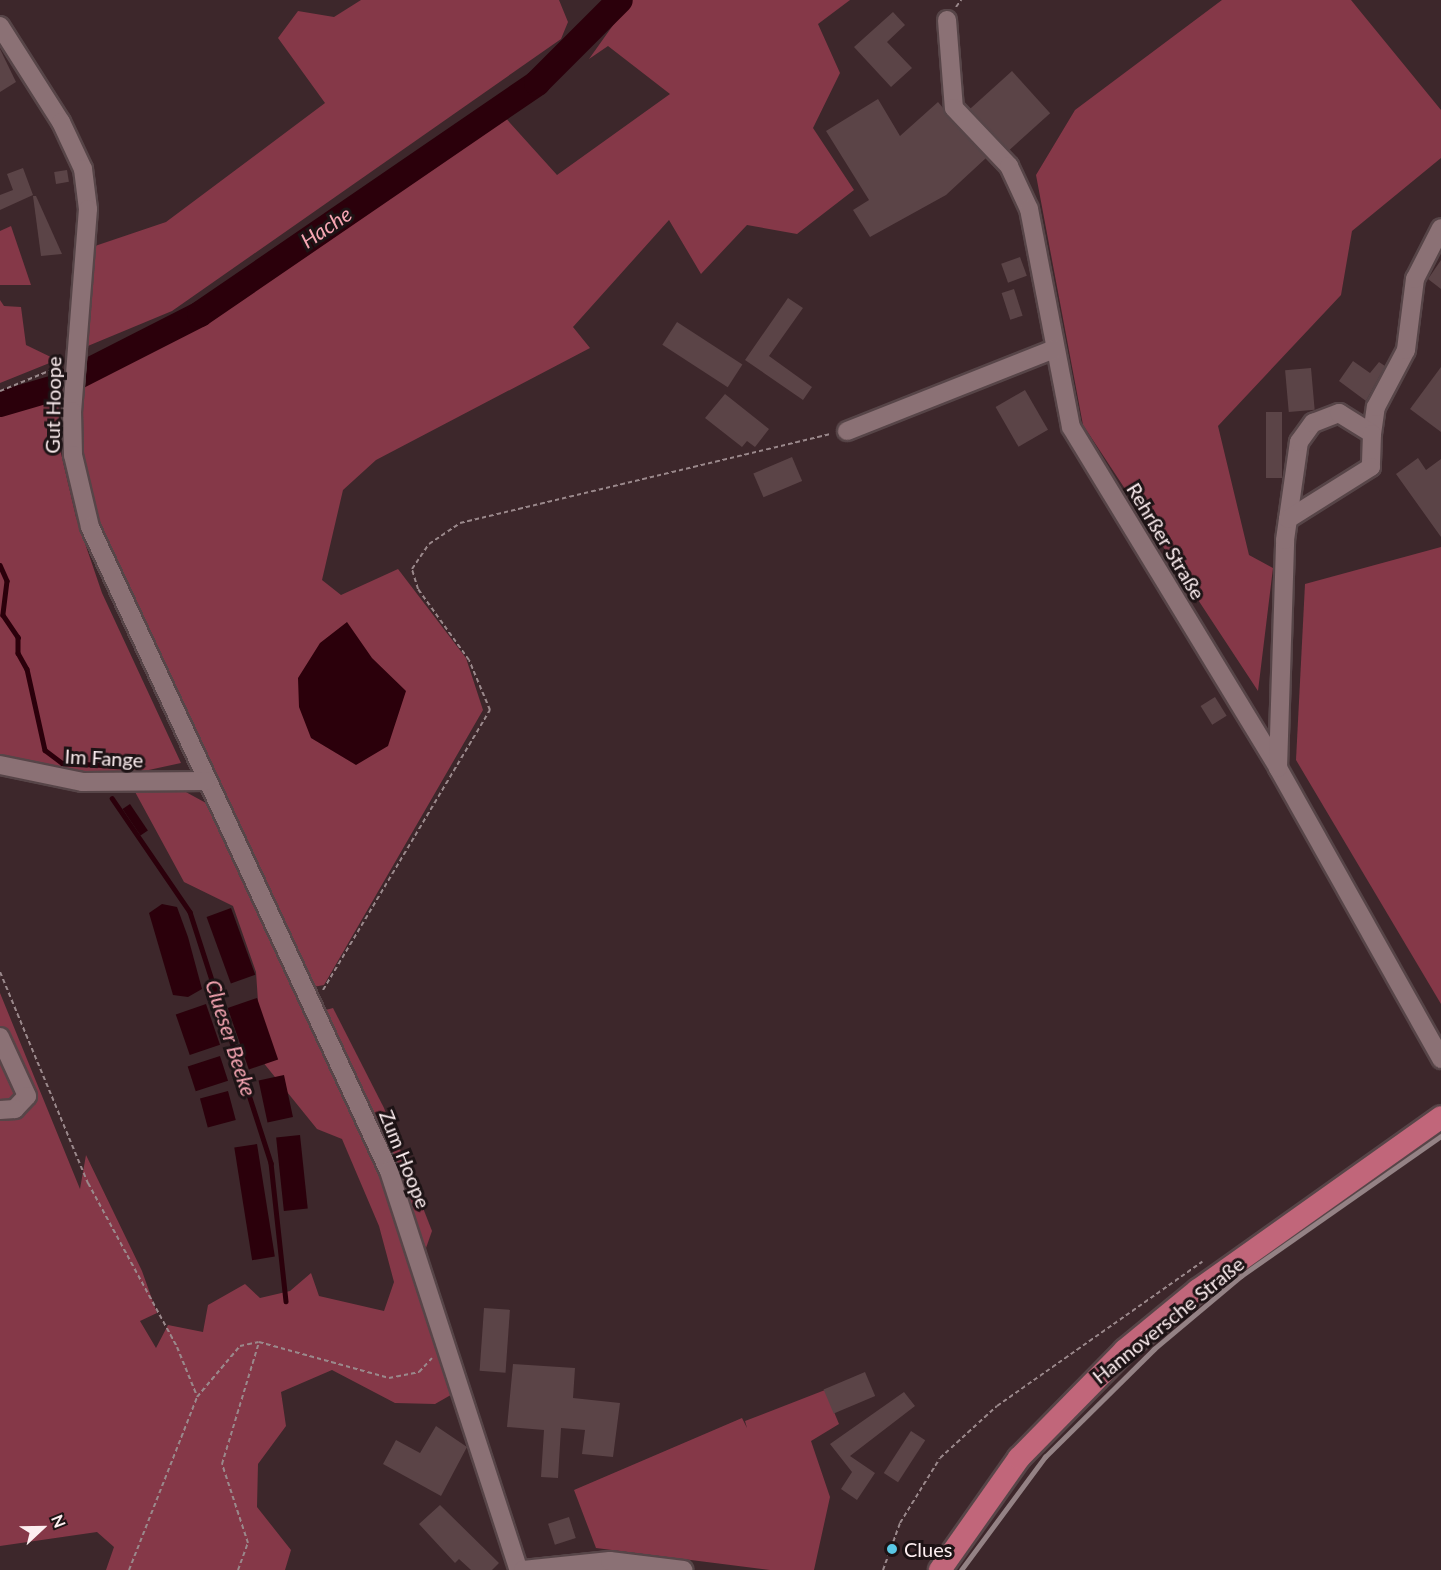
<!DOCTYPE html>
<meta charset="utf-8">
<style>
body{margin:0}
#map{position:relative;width:1441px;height:1570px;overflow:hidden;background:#3d272b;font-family:Lato,sans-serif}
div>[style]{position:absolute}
.green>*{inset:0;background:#853848}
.water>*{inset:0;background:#2b000b;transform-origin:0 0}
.stream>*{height:4.5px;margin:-2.25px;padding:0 2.25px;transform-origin:2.25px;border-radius:2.25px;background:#2b000b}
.river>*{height:26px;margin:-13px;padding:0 13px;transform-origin:13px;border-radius:13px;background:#2b000b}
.building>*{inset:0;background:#5b4447;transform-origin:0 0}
.path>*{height:2px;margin-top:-1px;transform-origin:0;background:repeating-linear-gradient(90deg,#9a888b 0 4.5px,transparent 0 7.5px)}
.roads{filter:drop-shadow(2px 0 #574548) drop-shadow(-2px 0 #574548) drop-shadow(0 2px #574548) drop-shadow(0 -2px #574548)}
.minor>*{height:18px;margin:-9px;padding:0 9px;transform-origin:9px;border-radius:9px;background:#8b7175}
.major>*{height:22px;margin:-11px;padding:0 11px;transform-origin:11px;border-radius:11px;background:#c1667a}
.rail>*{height:4.5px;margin:-2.25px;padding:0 2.25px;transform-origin:2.25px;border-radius:2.25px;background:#948285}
.dots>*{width:16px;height:16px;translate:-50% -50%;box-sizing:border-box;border:3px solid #1d1315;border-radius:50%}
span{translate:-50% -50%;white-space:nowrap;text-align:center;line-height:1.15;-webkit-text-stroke:6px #1d1315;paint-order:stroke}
.street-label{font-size:20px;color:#fdeef0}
.poi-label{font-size:20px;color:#fdeef0}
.left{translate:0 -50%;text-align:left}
.water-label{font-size:21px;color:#f7a6b3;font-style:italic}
.north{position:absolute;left:12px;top:1498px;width:60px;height:60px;-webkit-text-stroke:4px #1d1315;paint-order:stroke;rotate:68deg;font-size:16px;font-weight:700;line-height:24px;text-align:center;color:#fdeef0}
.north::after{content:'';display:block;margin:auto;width:21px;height:27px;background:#fdeef0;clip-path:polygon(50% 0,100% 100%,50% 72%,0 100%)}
</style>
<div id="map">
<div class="green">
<div style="clip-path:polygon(361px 0,559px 0,568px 22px,561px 39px,172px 311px,83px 348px,95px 246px,166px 222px,325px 103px,278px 38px,298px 11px,334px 17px)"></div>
<div style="clip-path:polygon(631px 0,850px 0,818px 24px,840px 73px,813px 128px,854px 190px,797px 234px,747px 225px,701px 274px,669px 220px,573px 327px,590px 348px,376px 460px,343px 490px,322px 580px,341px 595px,398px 569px,466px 658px,483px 710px,324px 985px,313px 987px,122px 587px,87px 492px,79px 421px,81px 389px,105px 371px,224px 308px,502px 114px,557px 175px,670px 94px,608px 46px,589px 59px)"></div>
<div style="clip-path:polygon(1222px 0,1351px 0,1441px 110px,1441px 158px,1352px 231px,1341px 295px,1218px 426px,1249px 555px,1273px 568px,1258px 691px,1083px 425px,1036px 175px,1075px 110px)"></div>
<div style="clip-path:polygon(11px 226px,31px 285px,0 285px,0 231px)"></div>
<div style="clip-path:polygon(0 300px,4px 306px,21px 307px,26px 345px,57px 360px,0 383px)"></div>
<div style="clip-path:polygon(58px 395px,60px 449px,76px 517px,102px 593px,181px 763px,121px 776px,83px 775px,0 756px,0 414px)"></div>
<div style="clip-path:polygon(1441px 547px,1441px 1004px,1296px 760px,1305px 584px)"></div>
<div style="clip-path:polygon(134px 790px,184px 791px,206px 803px,385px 1173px,456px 1392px,435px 1404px,395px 1403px,332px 1370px,281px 1392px,286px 1426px,258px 1464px,257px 1507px,291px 1550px,285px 1570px,106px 1570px,114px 1547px,97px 1532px,0 1546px,0 993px,80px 1189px,86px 1155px,142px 1271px,157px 1313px,140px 1321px,156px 1348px,168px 1325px,203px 1332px,208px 1305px,245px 1284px,260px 1298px,290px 1291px,311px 1273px,319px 1296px,384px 1311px,394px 1282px,379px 1226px,342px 1139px,317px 1129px,262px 1061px,256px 972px,233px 906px,184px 882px)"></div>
<div style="clip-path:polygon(333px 1008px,384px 1108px,432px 1231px,426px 1248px,322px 1011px)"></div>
<div style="clip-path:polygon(825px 1390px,839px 1424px,811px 1441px,830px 1497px,814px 1570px,770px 1570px,596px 1548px,574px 1490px,742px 1418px,747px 1428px,745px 1421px)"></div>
</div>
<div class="water">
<div style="clip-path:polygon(347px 622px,372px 658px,406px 691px,388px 746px,356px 765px,311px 738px,299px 707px,298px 678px,320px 643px)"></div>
<div style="left:130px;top:804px;width:32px;height:9px;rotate:56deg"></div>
<div style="clip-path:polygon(162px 904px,177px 907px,188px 937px,202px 989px,188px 997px,173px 995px,149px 913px)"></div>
<div style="left:231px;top:908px;width:71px;height:26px;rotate:70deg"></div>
<div style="left:257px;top:998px;width:65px;height:31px;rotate:71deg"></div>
<div style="left:206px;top:1004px;width:43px;height:32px;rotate:71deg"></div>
<div style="left:220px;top:1056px;width:26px;height:34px;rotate:72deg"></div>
<div style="left:284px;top:1075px;width:43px;height:26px;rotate:78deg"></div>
<div style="left:228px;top:1091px;width:30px;height:29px;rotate:75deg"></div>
<div style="left:300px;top:1135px;width:74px;height:24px;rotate:84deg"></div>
<div style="left:257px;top:1144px;width:114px;height:23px;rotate:81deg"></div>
</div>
<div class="stream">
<div style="left:0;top:565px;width:17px;rotate:66deg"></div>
<div style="left:7px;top:581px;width:34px;rotate:97deg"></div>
<div style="left:3px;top:615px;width:27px;rotate:56deg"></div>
<div style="left:18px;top:637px;width:16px;rotate:90deg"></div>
<div style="left:18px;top:653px;width:18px;rotate:61deg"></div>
<div style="left:27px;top:669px;width:83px;rotate:77.5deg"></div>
<div style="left:45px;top:750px;width:21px;rotate:37deg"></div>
<div style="left:62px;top:763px;width:41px;rotate:2.8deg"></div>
<div style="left:112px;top:798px;width:138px;rotate:55.6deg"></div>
<div style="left:190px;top:912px;width:264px;rotate:72.1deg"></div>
<div style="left:271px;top:1163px;width:139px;rotate:83.8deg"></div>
</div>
<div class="river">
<div style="left:0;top:404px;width:57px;rotate:-16.2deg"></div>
<div style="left:55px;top:388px;width:163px;rotate:-27deg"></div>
<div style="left:200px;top:314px;width:409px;rotate:-34.4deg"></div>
<div style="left:537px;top:83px;width:117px;rotate:-45deg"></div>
</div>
<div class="building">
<div style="clip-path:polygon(893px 12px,905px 25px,887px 42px,912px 68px,891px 87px,854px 47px)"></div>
<div style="clip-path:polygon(0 49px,16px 82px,0 92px)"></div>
<div style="left:1012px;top:71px;width:57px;height:57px;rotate:48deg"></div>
<div style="clip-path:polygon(878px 99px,900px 136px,938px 102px,986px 158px,946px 195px,870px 237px,853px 210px,869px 200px,826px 131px)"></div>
<div style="clip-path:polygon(23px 168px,33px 195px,0 210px,0 195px,13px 190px,7px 174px)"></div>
<div style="left:67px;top:170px;width:12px;height:13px;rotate:81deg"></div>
<div style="clip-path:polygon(33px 196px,36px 196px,62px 254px,41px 256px)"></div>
<div style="left:1020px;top:257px;width:20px;height:20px;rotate:70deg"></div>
<div style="clip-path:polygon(1441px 260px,1441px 289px,1428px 279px)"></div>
<div style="left:1014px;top:289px;width:28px;height:13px;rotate:72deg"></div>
<div style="clip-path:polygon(788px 298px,803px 308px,769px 356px,812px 387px,803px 400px,745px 360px)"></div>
<div style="left:677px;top:322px;width:78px;height:27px;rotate:33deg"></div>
<div style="clip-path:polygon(1353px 361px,1370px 373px,1379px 362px,1385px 366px,1366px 401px,1339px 381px)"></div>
<div style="clip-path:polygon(1441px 367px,1441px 432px,1410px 409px)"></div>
<div style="left:1311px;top:368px;width:42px;height:26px;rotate:85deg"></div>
<div style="left:1025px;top:390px;width:46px;height:34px;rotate:60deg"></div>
<div style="clip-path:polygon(725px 394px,769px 429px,755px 447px,747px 441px,742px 447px,705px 418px)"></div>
<div style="left:1266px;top:412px;width:16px;height:66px"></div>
<div style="left:792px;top:457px;width:26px;height:42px;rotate:67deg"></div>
<div style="clip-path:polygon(1418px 458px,1426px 470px,1441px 459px,1441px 537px,1396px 474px)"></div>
<div style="left:1215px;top:697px;width:22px;height:17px;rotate:58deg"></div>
<div style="left:484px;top:1308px;width:26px;height:63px;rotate:4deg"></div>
<div style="clip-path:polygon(513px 1364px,575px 1368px,573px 1398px,620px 1403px,613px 1457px,582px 1454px,585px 1430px,561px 1428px,558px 1478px,541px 1477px,544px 1430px,507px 1427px)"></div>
<div style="left:865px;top:1372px;width:26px;height:45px;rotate:67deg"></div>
<div style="clip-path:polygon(904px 1392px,915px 1406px,850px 1456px,875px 1473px,857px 1500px,841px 1489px,852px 1472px,830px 1444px)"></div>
<div style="clip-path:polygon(436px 1426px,467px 1447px,441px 1496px,383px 1464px,396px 1440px,420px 1453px)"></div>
<div style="left:911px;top:1431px;width:17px;height:50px;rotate:33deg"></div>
<div style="clip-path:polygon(440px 1505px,499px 1563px,492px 1570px,471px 1570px,459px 1559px,455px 1563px,419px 1524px)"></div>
<div style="left:569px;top:1517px;width:22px;height:22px;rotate:72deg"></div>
</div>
<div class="path">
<div style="left:956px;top:7px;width:9px;rotate:-54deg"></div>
<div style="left:0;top:391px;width:66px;rotate:-22.3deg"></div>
<div style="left:0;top:972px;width:229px;rotate:67.4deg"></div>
<div style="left:88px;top:1183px;width:187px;rotate:61.5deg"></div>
<div style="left:177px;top:1347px;width:53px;rotate:67.8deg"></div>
<div style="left:323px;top:990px;width:326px;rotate:-59.2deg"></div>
<div style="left:490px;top:710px;width:54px;rotate:-112.8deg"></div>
<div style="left:469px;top:660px;width:87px;rotate:-125.7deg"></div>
<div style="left:418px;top:589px;width:21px;rotate:-107deg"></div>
<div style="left:412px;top:569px;width:30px;rotate:-56deg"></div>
<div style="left:429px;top:544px;width:37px;rotate:-34deg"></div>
<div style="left:460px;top:523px;width:382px;rotate:-13.5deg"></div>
<div style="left:129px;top:1570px;width:186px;rotate:-68.5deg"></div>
<div style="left:197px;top:1397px;width:67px;rotate:-49.9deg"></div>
<div style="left:240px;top:1346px;width:19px;rotate:-12deg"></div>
<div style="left:259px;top:1342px;width:135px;rotate:15.5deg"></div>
<div style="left:389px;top:1378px;width:31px;rotate:-11deg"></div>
<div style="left:419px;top:1372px;width:19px;rotate:-47deg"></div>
<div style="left:238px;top:1570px;width:29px;rotate:-70deg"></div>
<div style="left:248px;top:1543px;width:83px;rotate:-108.2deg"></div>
<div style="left:222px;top:1464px;width:127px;rotate:-73.1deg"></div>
<div style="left:883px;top:1570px;width:50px;rotate:-70.1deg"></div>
<div style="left:900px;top:1523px;width:76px;rotate:-58.4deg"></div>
<div style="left:940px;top:1458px;width:77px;rotate:-42.4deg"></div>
<div style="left:997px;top:1406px;width:251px;rotate:-35.1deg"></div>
</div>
<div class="roads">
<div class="minor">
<div style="left:947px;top:20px;width:88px;rotate:85.5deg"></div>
<div style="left:954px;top:108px;width:80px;rotate:46.5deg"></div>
<div style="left:1009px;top:166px;width:47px;rotate:65.1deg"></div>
<div style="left:1029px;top:209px;width:222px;rotate:79.1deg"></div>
<div style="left:1071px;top:427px;width:399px;rotate:58.7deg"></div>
<div style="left:1278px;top:768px;width:334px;rotate:60.7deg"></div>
<div style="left:0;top:26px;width:114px;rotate:57.6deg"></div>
<div style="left:61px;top:122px;width:52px;rotate:64.9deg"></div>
<div style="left:83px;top:169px;width:40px;rotate:82.9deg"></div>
<div style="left:88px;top:209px;width:203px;rotate:94.5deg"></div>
<div style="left:72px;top:411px;width:44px;rotate:88.7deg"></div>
<div style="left:73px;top:455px;width:74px;rotate:76.7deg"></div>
<div style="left:90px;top:527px;width:710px;rotate:65.1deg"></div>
<div style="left:389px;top:1171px;width:420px;rotate:72deg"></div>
<div style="left:847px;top:431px;width:223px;rotate:-21.6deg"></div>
<div style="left:1372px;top:434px;width:27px;rotate:-82deg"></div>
<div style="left:1376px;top:407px;width:64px;rotate:-62.2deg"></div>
<div style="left:1406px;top:350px;width:72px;rotate:-82.8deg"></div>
<div style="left:1415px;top:279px;width:57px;rotate:-63deg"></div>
<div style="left:0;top:765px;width:85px;rotate:11.6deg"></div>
<div style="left:83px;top:782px;width:123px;rotate:-0.5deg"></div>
<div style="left:1278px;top:768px;width:228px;rotate:-88.2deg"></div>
<div style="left:1285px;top:540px;width:99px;rotate:-81.9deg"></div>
<div style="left:1299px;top:442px;width:24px;rotate:-54deg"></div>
<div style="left:1313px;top:423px;width:28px;rotate:-21deg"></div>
<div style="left:1339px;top:413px;width:39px;rotate:32deg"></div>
<div style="left:1372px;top:434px;width:33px;rotate:92deg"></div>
<div style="left:1371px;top:467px;width:98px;rotate:147.9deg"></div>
<div style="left:0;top:1037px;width:65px;rotate:65.4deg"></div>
<div style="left:27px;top:1096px;width:18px;rotate:133deg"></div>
<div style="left:15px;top:1109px;width:15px;rotate:176deg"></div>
<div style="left:523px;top:1570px;width:87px;rotate:-5.9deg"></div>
<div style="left:610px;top:1561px;width:74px;rotate:7deg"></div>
</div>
<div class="major">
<div style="left:940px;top:1570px;width:137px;rotate:-54.8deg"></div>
<div style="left:1019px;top:1458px;width:151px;rotate:-45.5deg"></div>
<div style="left:1125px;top:1350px;width:94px;rotate:-39.4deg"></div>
<div style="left:1198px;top:1290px;width:298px;rotate:-35.4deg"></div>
</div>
</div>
<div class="rail">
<div style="left:961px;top:1570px;width:141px;rotate:-53.4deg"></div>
<div style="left:1045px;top:1457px;width:153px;rotate:-44.7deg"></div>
<div style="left:1154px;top:1349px;width:114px;rotate:-40deg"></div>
<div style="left:1241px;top:1276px;width:244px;rotate:-35deg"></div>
</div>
<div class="dots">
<div style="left:892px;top:1549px;background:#5ac8e6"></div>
</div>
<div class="street-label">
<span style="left:53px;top:405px;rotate:-89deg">Gut Hoope</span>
<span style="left:1166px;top:541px;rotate:59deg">Rehrßer Straße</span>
<span style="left:104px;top:758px;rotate:3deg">Im Fange</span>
<span style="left:405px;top:1159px;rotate:68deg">Zum Hoope</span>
<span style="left:1168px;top:1320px;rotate:-39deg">Hannoversche Straße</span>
</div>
<div class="poi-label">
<span class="left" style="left:904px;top:1549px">Clues</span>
</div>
<div class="water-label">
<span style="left:326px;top:227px;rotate:-34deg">Hache</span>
<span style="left:231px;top:1038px;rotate:72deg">Clueser Beeke</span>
</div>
<div class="north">N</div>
</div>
